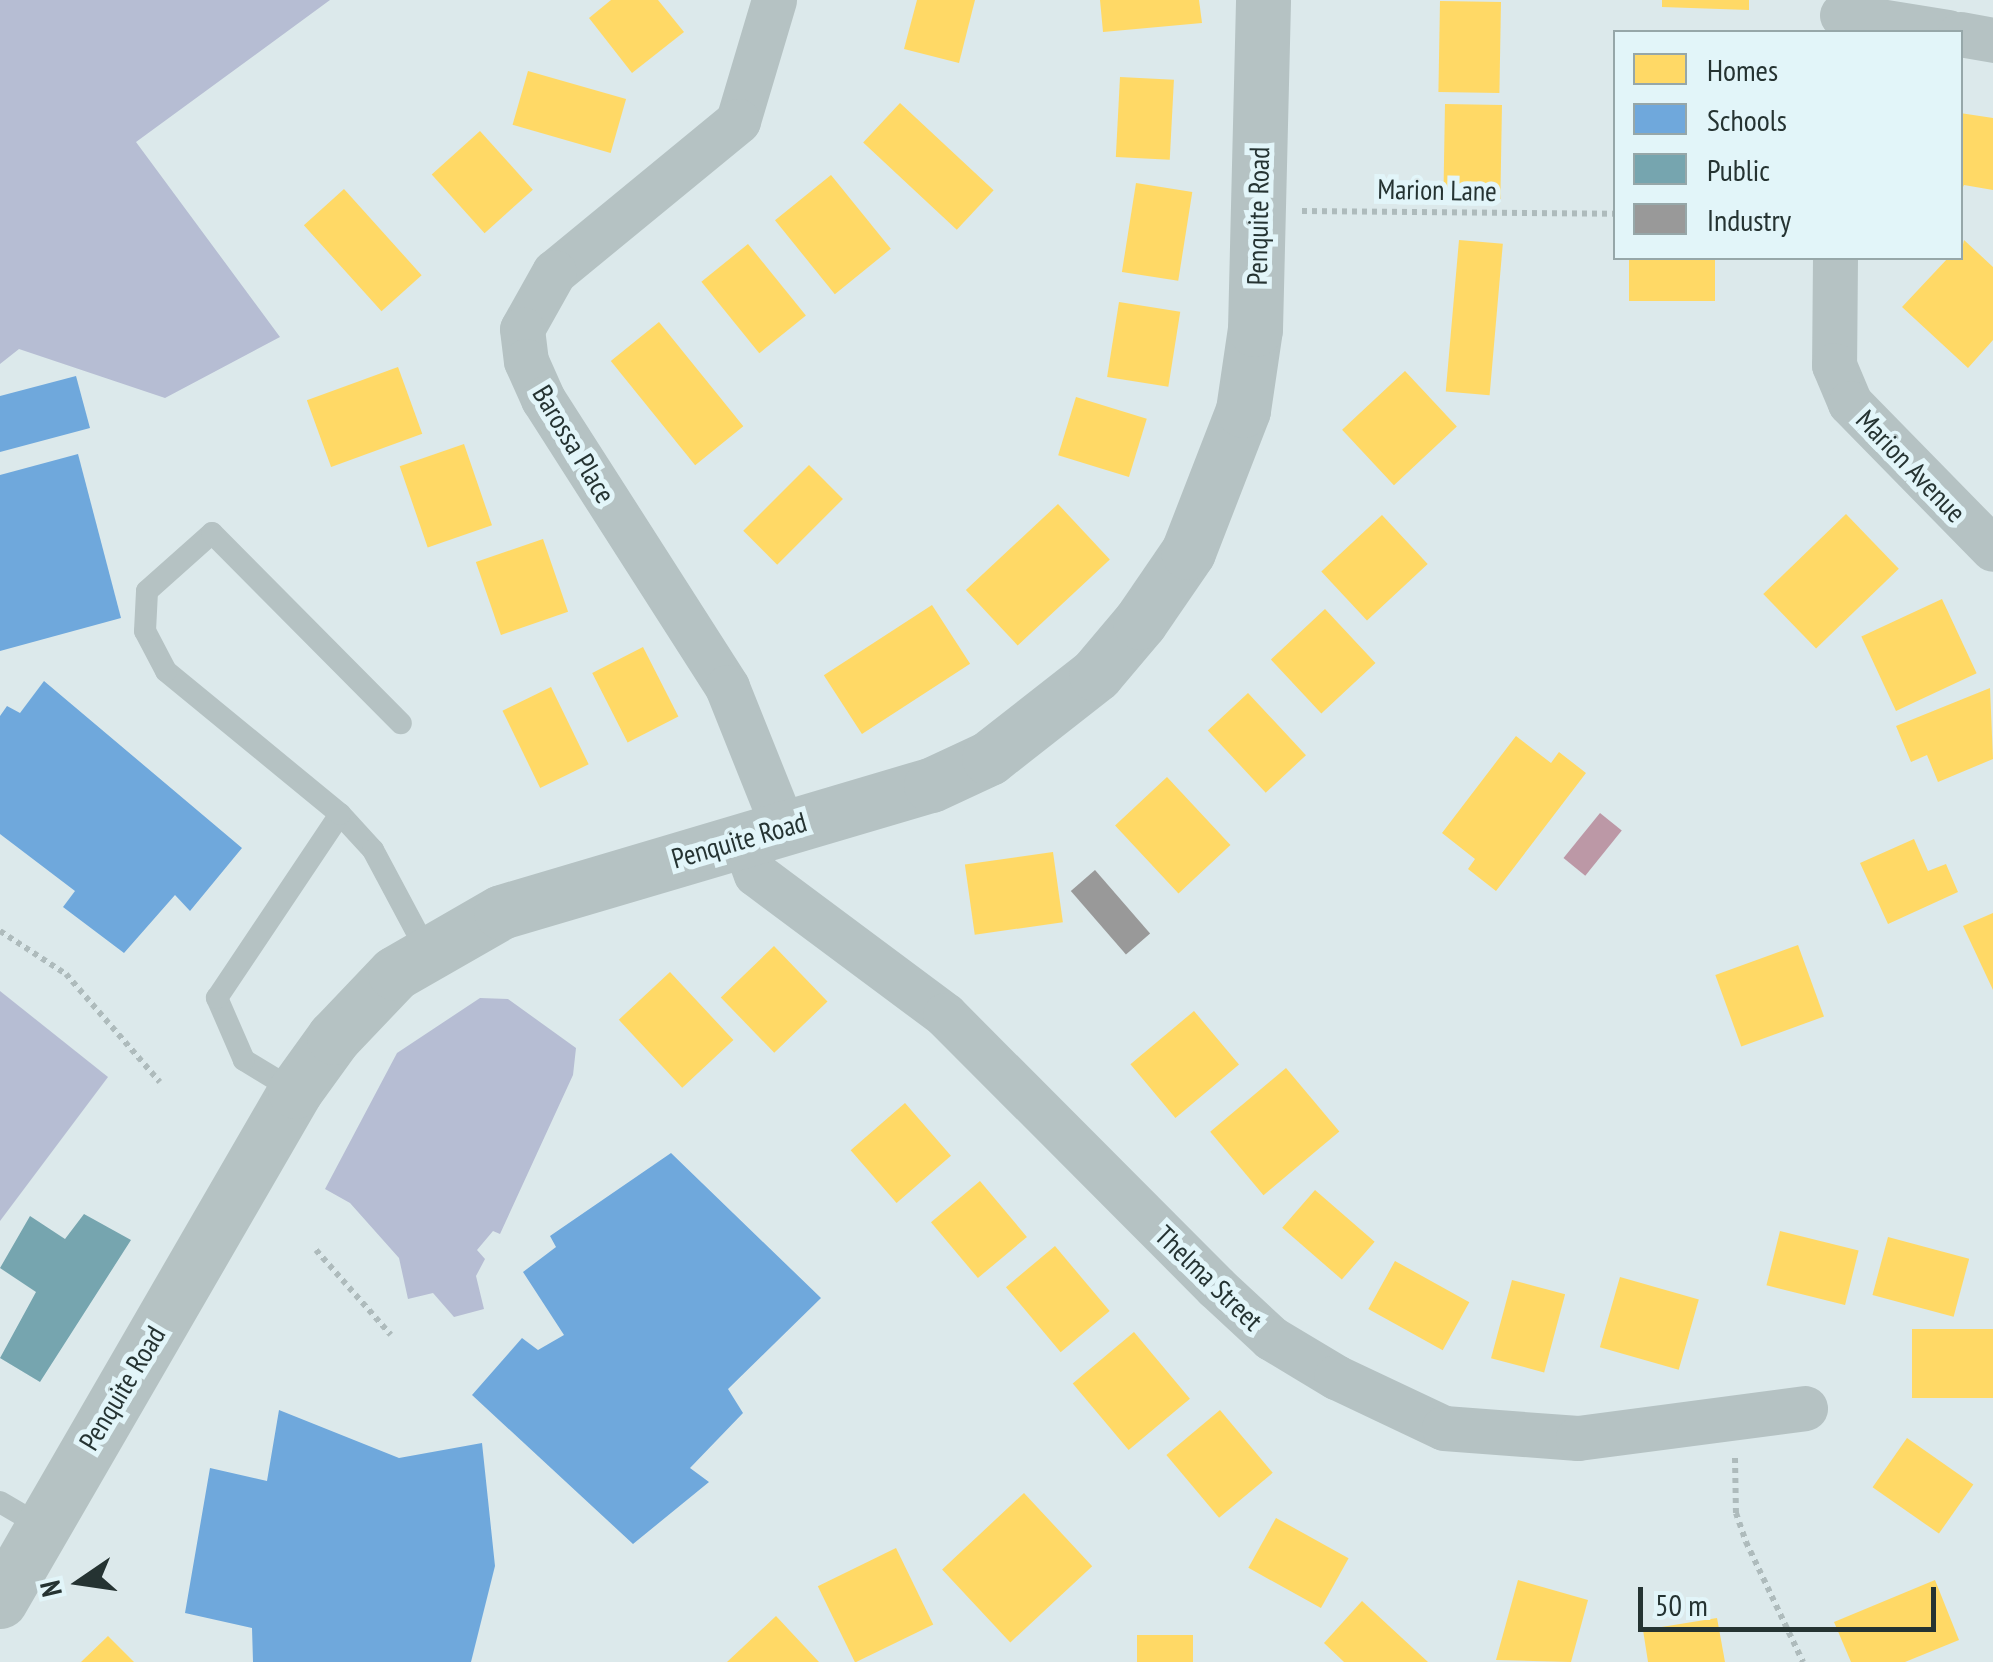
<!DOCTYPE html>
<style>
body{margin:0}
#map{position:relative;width:1993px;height:1662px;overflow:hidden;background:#dce9eb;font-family:"PT Sans Narrow",sans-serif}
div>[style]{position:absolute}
.green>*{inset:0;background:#b6bdd3}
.water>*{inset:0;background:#bc98a6;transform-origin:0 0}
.homes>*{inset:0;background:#ffd966;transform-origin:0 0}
.schools>*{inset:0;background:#6fa8dc}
.public>*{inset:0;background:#76a5af}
.industry>*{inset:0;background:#999;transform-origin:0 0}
.path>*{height:6px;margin-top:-3px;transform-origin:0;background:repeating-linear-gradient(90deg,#aebbbc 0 5px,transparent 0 10px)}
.service>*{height:22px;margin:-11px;padding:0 11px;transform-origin:11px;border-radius:11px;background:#b5c2c3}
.minor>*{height:45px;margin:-22.5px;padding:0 22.5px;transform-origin:22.5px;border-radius:22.5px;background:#b5c2c3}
.tertiary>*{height:55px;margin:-27.5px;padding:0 27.5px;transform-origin:27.5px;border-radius:27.5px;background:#b5c2c3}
span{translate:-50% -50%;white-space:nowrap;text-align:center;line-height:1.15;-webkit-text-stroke:10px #e2f5f9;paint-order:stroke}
.street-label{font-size:28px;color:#253332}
.legend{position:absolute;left:1613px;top:30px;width:350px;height:230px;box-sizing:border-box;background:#e2f5f9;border:2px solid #96a7a9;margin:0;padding:12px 18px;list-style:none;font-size:30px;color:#253332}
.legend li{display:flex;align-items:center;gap:20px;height:50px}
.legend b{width:50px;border:2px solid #96a7a9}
.north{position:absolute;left:30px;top:1532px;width:100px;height:100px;-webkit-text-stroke:8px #e2f5f9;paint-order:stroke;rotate:257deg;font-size:28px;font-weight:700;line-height:40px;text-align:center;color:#253332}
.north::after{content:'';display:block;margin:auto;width:35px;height:45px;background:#253332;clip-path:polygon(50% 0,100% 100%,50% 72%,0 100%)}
.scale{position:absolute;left:1638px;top:1587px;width:298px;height:45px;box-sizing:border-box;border:5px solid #253332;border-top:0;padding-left:12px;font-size:30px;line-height:35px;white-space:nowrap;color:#253332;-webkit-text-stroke:8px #e2f5f9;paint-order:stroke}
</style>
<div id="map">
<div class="green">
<div style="clip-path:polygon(0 0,330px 0,136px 142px,280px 337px,165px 398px,19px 349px,0 364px)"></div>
<div style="clip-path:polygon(0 991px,108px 1077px,0 1221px)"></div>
<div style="clip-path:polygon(480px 998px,508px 999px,576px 1048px,573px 1075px,500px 1234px,493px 1231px,477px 1250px,485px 1259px,476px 1276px,484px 1309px,454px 1317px,433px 1293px,408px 1299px,399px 1258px,350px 1203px,325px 1189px,397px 1053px)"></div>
</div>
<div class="water">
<div style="left:1600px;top:813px;width:28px;height:58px;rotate:39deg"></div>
</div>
<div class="homes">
<div style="clip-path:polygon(611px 0,658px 0,684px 32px,632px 73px,589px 18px)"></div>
<div style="clip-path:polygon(917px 0,975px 0,959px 63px,904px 49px)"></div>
<div style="clip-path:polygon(1100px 0,1199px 0,1202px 23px,1103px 32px)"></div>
<div style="clip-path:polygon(1662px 0,1749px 0,1749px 10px,1662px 7px)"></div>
<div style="left:1440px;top:1px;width:61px;height:91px;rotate:1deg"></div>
<div style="left:528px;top:71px;width:102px;height:56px;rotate:16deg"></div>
<div style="left:1120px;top:77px;width:54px;height:80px;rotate:3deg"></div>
<div style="left:900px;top:103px;width:128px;height:54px;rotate:43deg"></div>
<div style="left:1445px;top:104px;width:57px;height:94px;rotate:1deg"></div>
<div style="clip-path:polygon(1960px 113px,1993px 118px,1993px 190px,1964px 185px,1960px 193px)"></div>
<div style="left:480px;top:131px;width:79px;height:65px;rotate:48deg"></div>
<div style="left:831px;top:175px;width:95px;height:72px;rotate:51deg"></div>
<div style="left:1136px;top:183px;width:57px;height:90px;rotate:9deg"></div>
<div style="left:344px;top:189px;width:116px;height:54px;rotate:48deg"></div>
<div style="left:1459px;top:240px;width:44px;height:152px;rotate:5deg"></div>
<div style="clip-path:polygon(1964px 240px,1993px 267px,1993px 340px,1968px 368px,1902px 307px,1948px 258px,1960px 258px)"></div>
<div style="left:748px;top:244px;width:92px;height:60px;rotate:51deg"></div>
<div style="left:1629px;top:258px;width:86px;height:43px"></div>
<div style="left:1119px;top:302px;width:62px;height:76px;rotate:9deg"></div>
<div style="left:659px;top:322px;width:134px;height:62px;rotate:51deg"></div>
<div style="left:398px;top:367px;width:71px;height:97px;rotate:70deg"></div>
<div style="left:1405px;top:371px;width:76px;height:86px;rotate:47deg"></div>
<div style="left:1076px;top:397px;width:74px;height:61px;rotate:17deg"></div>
<div style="left:464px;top:444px;width:86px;height:68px;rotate:71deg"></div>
<div style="left:809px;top:465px;width:48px;height:93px;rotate:45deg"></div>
<div style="left:1058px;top:504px;width:76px;height:126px;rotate:47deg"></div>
<div style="left:1846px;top:514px;width:76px;height:115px;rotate:46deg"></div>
<div style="left:1382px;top:515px;width:67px;height:83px;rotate:47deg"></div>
<div style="left:543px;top:539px;width:77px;height:71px;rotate:71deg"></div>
<div style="left:1942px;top:599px;width:82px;height:89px;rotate:65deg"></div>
<div style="left:932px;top:605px;width:70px;height:129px;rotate:57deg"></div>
<div style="left:1325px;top:609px;width:74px;height:74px;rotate:47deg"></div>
<div style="left:643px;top:647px;width:78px;height:57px;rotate:63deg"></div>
<div style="left:551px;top:687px;width:86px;height:54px;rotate:64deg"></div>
<div style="clip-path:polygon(1990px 688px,1993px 759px,1938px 782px,1927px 755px,1911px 762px,1896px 726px)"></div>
<div style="left:1248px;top:693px;width:85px;height:55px;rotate:47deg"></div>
<div style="clip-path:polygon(1516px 736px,1551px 763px,1559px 752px,1586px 773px,1496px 891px,1468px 869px,1475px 859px,1442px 833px)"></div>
<div style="left:1167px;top:777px;width:93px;height:71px;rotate:47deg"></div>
<div style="clip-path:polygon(1914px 839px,1928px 871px,1946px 864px,1958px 892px,1888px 924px,1860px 863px)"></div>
<div style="left:1053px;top:852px;width:71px;height:89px;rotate:82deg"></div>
<div style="clip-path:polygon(1993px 913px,1993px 990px,1963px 926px)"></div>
<div style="left:1798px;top:945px;width:76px;height:88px;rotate:70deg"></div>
<div style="left:774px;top:946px;width:77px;height:74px;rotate:46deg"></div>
<div style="left:670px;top:972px;width:93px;height:70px;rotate:47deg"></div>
<div style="left:1194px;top:1011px;width:70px;height:83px;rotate:50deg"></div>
<div style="left:1286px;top:1068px;width:83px;height:99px;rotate:50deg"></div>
<div style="left:905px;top:1103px;width:70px;height:72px;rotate:49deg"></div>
<div style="left:980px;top:1181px;width:73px;height:64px;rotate:50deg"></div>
<div style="left:1315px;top:1190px;width:79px;height:50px;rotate:41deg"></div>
<div style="left:1780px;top:1231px;width:81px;height:56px;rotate:14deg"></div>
<div style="left:1888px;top:1237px;width:84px;height:60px;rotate:15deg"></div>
<div style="left:1055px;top:1246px;width:85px;height:64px;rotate:50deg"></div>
<div style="left:1395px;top:1261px;width:85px;height:55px;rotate:29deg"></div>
<div style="left:1620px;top:1277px;width:82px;height:73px;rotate:16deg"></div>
<div style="left:1512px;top:1280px;width:55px;height:81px;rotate:15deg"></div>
<div style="left:1993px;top:1329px;width:69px;height:81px;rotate:90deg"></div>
<div style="left:1134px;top:1332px;width:87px;height:80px;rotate:50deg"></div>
<div style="left:1220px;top:1410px;width:82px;height:70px;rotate:50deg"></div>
<div style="left:1907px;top:1438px;width:81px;height:60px;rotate:35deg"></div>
<div style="left:1024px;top:1493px;width:100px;height:112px;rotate:47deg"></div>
<div style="left:1276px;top:1518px;width:83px;height:57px;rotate:29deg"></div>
<div style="left:896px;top:1548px;width:85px;height:87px;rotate:64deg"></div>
<div style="clip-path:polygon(1518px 1580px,1588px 1600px,1571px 1662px,1496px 1660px)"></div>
<div style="clip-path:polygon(1935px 1580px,1959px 1640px,1905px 1662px,1851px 1662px,1834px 1622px)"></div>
<div style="clip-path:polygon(1362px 1601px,1428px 1662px,1344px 1662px,1324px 1643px)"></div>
<div style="clip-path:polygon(776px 1616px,819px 1662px,727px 1662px)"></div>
<div style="clip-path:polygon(1717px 1618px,1725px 1662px,1648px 1662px,1643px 1630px)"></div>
<div style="left:1193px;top:1635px;width:27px;height:56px;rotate:90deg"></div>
<div style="clip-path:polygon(108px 1636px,134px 1662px,81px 1662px)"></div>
</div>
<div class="schools">
<div style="clip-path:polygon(76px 376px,90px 428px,0 452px,0 396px)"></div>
<div style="clip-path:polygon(78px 454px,121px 618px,0 651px,0 475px)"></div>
<div style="clip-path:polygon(44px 681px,242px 848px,190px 911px,175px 895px,124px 953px,63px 907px,75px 891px,0 834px,0 716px,7px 706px,20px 713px)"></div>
<div style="clip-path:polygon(671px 1153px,821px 1298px,728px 1389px,743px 1413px,690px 1468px,709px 1482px,633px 1544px,472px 1395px,522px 1338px,538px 1350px,564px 1335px,523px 1272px,556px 1247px,550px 1236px)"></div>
<div style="clip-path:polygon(279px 1410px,399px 1458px,482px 1443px,495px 1566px,471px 1662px,253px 1662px,252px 1628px,185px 1613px,210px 1468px,267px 1481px)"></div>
</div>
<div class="public">
<div style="clip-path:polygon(84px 1214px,131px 1240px,40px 1382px,0 1358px,36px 1292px,0 1268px,30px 1216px,65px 1239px)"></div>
</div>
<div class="industry">
<div style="left:1095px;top:870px;width:84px;height:32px;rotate:49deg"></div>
</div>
<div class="path">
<div style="left:1302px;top:211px;width:314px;rotate:0.5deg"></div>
<div style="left:0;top:931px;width:79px;rotate:33.1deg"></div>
<div style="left:66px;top:974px;width:143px;rotate:49deg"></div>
<div style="left:316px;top:1250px;width:113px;rotate:48.6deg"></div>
<div style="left:1735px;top:1458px;width:55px;rotate:89deg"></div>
<div style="left:1736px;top:1513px;width:31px;rotate:71deg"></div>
<div style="left:1746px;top:1542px;width:133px;rotate:64.6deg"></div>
</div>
<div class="service">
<div style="left:340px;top:814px;width:49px;rotate:47.5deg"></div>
<div style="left:373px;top:850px;width:115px;rotate:61.9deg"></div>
<div style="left:295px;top:1091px;width:60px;rotate:-148.7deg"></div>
<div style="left:244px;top:1060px;width:68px;rotate:-113.5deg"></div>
<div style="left:217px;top:998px;width:221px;rotate:-56.2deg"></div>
<div style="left:340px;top:814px;width:225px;rotate:-140.6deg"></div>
<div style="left:166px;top:671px;width:45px;rotate:-117.7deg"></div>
<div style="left:145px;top:631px;width:40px;rotate:-87.1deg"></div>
<div style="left:147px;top:591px;width:87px;rotate:-41.7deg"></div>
<div style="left:212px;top:533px;width:268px;rotate:45.2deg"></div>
<div style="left:0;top:1502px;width:48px;rotate:30.3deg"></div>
</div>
<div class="minor">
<div style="left:774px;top:0;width:126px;rotate:106.6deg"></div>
<div style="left:738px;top:121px;width:238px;rotate:140.6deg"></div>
<div style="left:554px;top:272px;width:65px;rotate:119.3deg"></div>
<div style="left:522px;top:329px;width:32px;rotate:83deg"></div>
<div style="left:526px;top:361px;width:42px;rotate:65.9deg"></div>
<div style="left:543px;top:399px;width:342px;rotate:57.4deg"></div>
<div style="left:727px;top:687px;width:151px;rotate:68.2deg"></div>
<div style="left:1842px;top:15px;width:107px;rotate:9.1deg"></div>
<div style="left:1960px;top:34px;width:34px;rotate:10deg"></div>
<div style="left:1835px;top:258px;width:107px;rotate:90.5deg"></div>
<div style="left:1834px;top:365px;width:41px;rotate:67.2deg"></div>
<div style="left:1850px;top:403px;width:204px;rotate:45.6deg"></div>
<div style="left:743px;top:839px;width:37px;rotate:70deg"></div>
<div style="left:756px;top:874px;width:236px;rotate:36.7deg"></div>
<div style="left:945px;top:1015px;width:384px;rotate:45.1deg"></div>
<div style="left:1216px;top:1287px;width:75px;rotate:42.8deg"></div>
<div style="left:1271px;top:1338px;width:76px;rotate:31deg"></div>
<div style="left:1336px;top:1377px;width:119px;rotate:25.3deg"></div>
<div style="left:1444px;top:1428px;width:134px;rotate:4.3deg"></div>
<div style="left:1578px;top:1438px;width:229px;rotate:-7.5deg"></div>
</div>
<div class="tertiary">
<div style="left:0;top:1601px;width:589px;rotate:-59.95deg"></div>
<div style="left:295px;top:1091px;width:67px;rotate:-54.2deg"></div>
<div style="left:334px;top:1037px;width:88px;rotate:-46.4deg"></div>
<div style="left:395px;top:973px;width:122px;rotate:-29.9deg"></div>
<div style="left:501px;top:912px;width:448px;rotate:-16.5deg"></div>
<div style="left:931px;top:785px;width:64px;rotate:-25deg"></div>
<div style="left:989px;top:758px;width:136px;rotate:-38.1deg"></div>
<div style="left:1096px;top:674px;width:68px;rotate:-49.8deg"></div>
<div style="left:1140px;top:622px;width:85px;rotate:-55.6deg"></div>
<div style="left:1188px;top:552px;width:152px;rotate:-68.8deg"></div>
<div style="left:1243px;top:410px;width:82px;rotate:-81.6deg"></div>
<div style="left:1255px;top:329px;width:329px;rotate:-88.6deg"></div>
</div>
<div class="street-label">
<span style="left:1437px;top:190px;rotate:1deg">Marion Lane</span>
<span style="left:1258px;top:216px;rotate:-89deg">Penquite Road</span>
<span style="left:574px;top:444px;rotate:59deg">Barossa Place</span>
<span style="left:1911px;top:466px;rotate:46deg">Marion Avenue</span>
<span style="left:739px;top:840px;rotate:-16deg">Penquite Road</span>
<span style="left:1209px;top:1278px;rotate:44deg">Thelma Street</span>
<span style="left:122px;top:1388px;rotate:-59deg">Penquite Road</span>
</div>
<ul class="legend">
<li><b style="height:28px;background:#ffd966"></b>Homes</li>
<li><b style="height:28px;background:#6fa8dc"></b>Schools</li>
<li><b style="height:28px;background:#76a5af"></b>Public</li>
<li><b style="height:28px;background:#999"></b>Industry</li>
</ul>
<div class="north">N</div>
<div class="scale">50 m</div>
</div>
